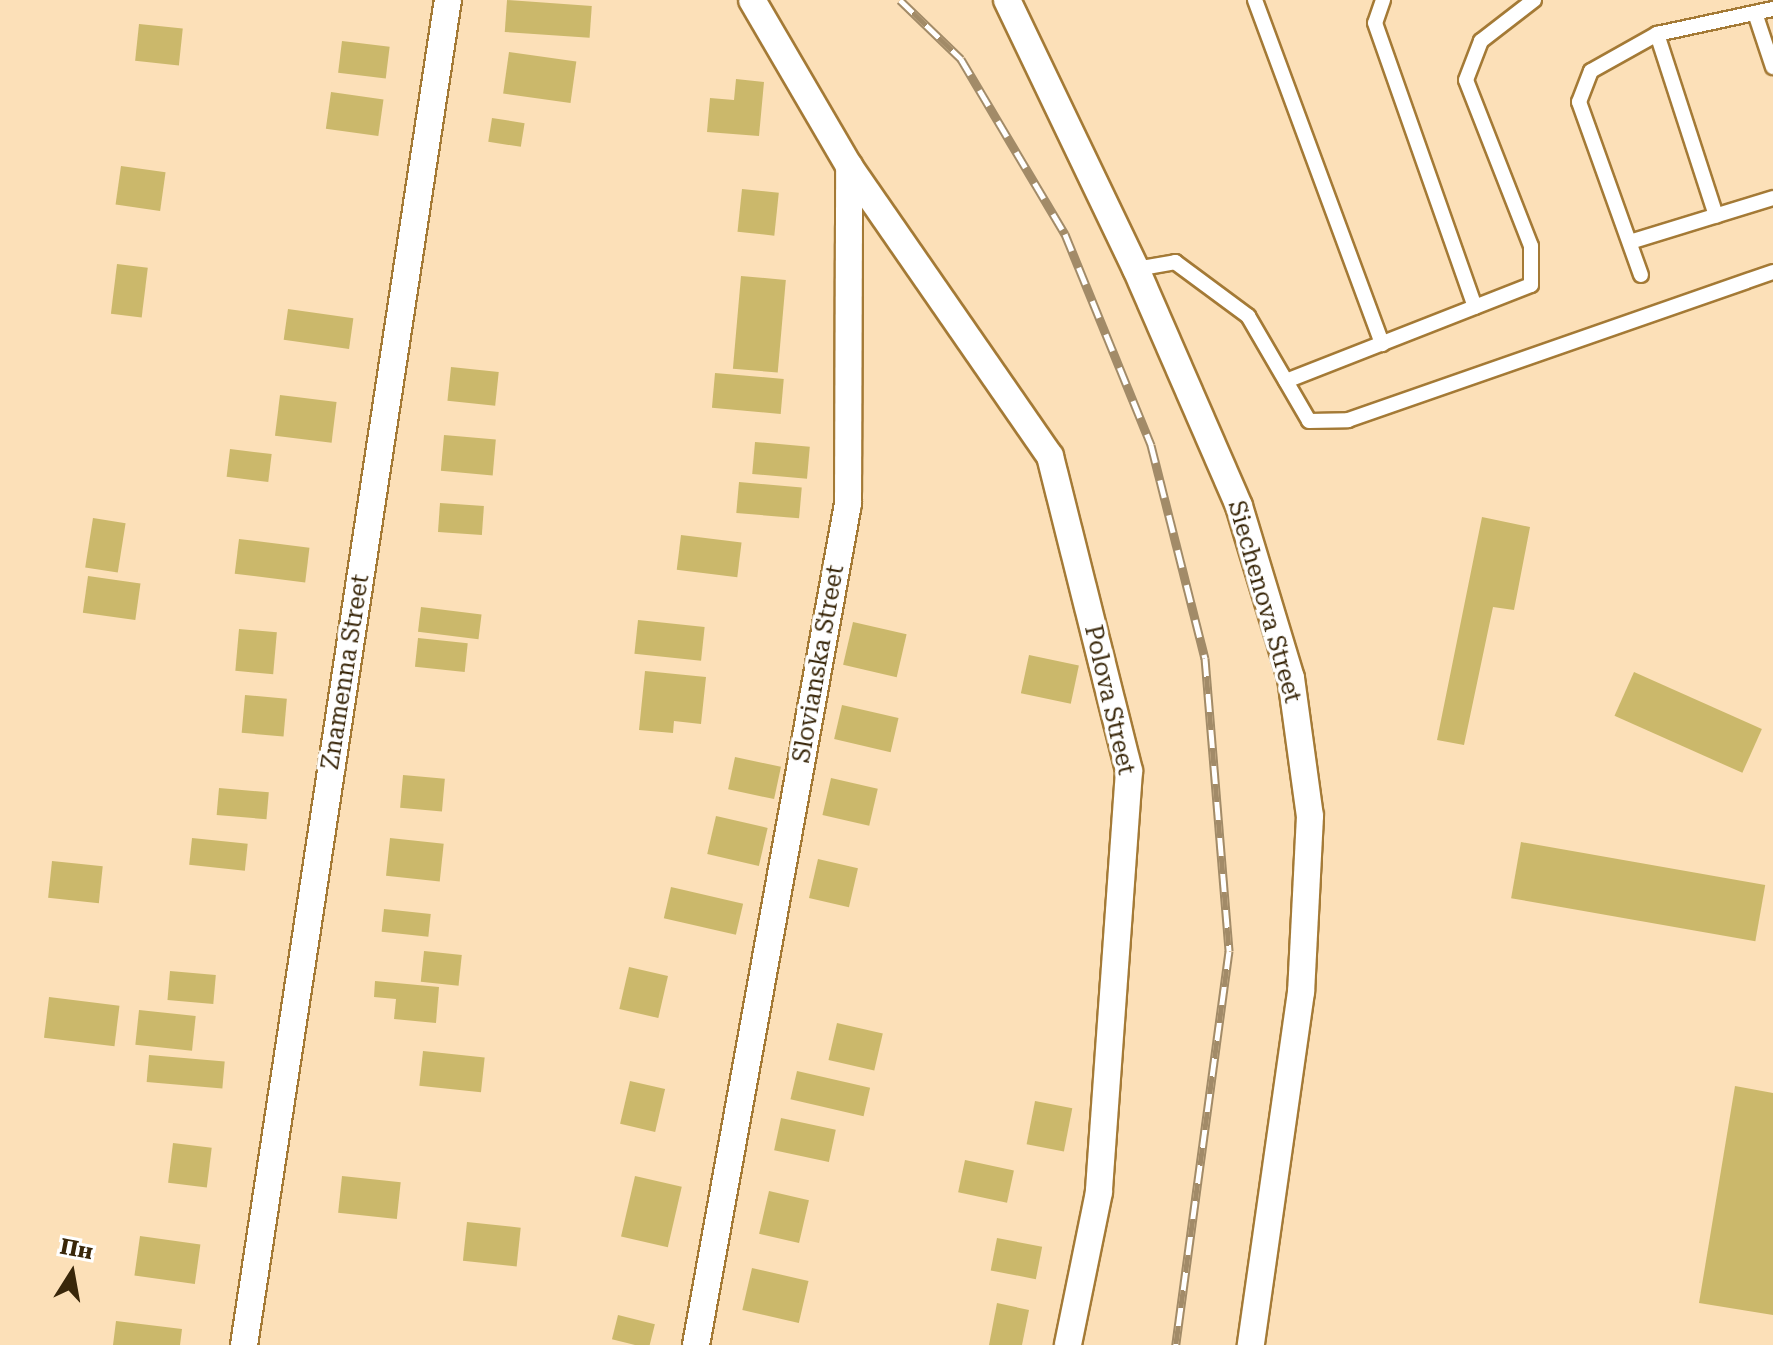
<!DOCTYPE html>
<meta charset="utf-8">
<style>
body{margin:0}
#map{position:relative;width:1773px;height:1345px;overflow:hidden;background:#fce0b8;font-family:"Roboto Serif",serif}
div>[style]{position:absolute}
.building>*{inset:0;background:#cbb86b;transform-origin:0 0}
.roads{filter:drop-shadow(2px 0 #a47a36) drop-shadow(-2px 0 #a47a36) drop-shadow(0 2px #a47a36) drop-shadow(0 -2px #a47a36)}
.lane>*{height:14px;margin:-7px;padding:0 7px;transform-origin:7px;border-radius:7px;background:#fff}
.street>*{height:26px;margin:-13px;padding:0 13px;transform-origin:13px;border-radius:13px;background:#fff}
.rail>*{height:9px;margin-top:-4.5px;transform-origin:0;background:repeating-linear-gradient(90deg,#fff 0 18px,#a28b68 0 36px);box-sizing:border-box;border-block:2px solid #a28b68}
span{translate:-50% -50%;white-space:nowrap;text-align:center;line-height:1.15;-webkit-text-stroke:7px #fff;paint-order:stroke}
.street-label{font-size:24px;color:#39270a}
.north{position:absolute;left:32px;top:1233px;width:80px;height:80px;-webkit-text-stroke:6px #fff;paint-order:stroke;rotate:11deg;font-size:22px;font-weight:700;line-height:32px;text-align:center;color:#39270a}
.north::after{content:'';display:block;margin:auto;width:28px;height:36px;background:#39270a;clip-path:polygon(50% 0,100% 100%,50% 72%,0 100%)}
</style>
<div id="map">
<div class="building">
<div style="left:507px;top:0;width:85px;height:32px;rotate:4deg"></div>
<div style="left:139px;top:24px;width:44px;height:37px;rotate:6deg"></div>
<div style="left:342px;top:41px;width:48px;height:32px;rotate:7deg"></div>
<div style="left:509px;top:52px;width:68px;height:42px;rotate:8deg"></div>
<div style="clip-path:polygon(736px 79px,764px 82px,759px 136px,707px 132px,710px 98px,734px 100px)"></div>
<div style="left:331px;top:92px;width:53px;height:37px;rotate:8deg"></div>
<div style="left:492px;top:118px;width:33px;height:24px;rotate:9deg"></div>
<div style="left:121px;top:166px;width:45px;height:39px;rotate:8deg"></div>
<div style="left:742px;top:189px;width:37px;height:43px;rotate:6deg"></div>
<div style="left:117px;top:264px;width:31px;height:50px;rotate:7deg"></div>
<div style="left:741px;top:276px;width:45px;height:93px;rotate:5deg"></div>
<div style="left:288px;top:309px;width:66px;height:31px;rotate:8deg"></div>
<div style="left:451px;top:367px;width:48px;height:34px;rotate:6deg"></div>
<div style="left:715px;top:373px;width:69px;height:35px;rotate:5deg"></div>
<div style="left:280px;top:395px;width:57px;height:41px;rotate:7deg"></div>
<div style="left:444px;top:435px;width:52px;height:36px;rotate:5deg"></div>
<div style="left:755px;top:442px;width:55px;height:32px;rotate:5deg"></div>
<div style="left:230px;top:449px;width:42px;height:28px;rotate:7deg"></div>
<div style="left:739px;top:482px;width:63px;height:31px;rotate:5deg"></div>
<div style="left:440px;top:503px;width:44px;height:29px;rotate:4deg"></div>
<div style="clip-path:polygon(1482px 517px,1530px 527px,1514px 610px,1493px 607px,1464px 745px,1437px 740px)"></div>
<div style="left:93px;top:518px;width:33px;height:50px;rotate:9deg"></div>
<div style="left:681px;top:535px;width:61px;height:35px;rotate:7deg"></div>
<div style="left:239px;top:539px;width:71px;height:35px;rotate:7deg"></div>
<div style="left:88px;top:576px;width:53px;height:37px;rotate:8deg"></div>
<div style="left:421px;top:607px;width:61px;height:25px;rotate:7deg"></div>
<div style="left:638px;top:620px;width:67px;height:34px;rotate:6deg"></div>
<div style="left:853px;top:622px;width:55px;height:44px;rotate:13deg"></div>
<div style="left:239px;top:629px;width:38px;height:42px;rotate:5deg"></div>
<div style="left:418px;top:638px;width:50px;height:29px;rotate:6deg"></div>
<div style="left:1029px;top:655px;width:51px;height:39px;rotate:12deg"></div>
<div style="clip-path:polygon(645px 671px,706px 677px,701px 724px,674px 721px,673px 733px,639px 730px)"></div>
<div style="left:1634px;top:672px;width:140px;height:48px;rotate:24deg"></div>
<div style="left:245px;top:695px;width:42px;height:38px;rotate:5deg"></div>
<div style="left:842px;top:705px;width:58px;height:35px;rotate:13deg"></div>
<div style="left:735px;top:757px;width:47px;height:33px;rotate:12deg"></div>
<div style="left:403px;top:775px;width:42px;height:33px;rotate:5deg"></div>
<div style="left:831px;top:778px;width:48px;height:38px;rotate:13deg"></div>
<div style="left:219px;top:788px;width:50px;height:27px;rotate:5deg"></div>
<div style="left:716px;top:816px;width:53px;height:39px;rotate:13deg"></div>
<div style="left:192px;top:838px;width:56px;height:27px;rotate:6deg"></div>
<div style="left:390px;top:838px;width:54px;height:38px;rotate:6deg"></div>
<div style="left:1521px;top:842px;width:248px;height:57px;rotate:10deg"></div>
<div style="left:818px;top:859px;width:41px;height:40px;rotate:13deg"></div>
<div style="left:52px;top:861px;width:51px;height:37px;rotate:6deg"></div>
<div style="left:671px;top:887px;width:74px;height:32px;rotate:13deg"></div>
<div style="left:384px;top:909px;width:47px;height:23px;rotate:6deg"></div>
<div style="left:424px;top:951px;width:38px;height:31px;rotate:6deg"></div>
<div style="left:629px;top:967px;width:40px;height:43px;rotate:13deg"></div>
<div style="left:170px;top:971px;width:46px;height:29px;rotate:5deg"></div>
<div style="clip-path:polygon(375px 981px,439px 987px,436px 1023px,394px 1019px,396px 999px,374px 997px)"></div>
<div style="left:49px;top:997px;width:71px;height:41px;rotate:7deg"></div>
<div style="left:139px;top:1010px;width:57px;height:35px;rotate:6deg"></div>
<div style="left:837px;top:1023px;width:47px;height:38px;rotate:13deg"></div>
<div style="left:423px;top:1051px;width:62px;height:35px;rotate:6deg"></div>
<div style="left:149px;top:1055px;width:76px;height:27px;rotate:5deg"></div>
<div style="left:797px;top:1071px;width:75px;height:29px;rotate:13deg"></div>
<div style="left:630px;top:1081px;width:36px;height:44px;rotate:13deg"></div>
<div style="clip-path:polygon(1735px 1086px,1773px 1093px,1773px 1315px,1699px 1303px)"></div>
<div style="left:1035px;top:1101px;width:38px;height:44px;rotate:11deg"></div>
<div style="left:781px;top:1118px;width:56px;height:33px;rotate:12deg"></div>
<div style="left:173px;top:1143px;width:39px;height:40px;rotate:7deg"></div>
<div style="left:965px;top:1160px;width:50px;height:33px;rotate:12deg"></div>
<div style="left:342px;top:1176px;width:59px;height:37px;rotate:6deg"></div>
<div style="left:635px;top:1176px;width:48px;height:62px;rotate:13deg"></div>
<div style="left:769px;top:1191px;width:41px;height:44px;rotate:13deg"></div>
<div style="left:467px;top:1222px;width:54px;height:39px;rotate:6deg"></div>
<div style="left:140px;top:1236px;width:61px;height:40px;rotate:8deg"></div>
<div style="left:997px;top:1238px;width:46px;height:33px;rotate:11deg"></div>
<div style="left:752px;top:1268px;width:58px;height:43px;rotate:13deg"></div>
<div style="clip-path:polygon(997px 1303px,1029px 1310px,1022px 1345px,989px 1345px)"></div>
<div style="left:618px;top:1315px;width:38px;height:25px;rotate:14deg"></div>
<div style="clip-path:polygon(116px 1321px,182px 1329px,180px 1345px,113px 1345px)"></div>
</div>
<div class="roads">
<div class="lane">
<div style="left:1255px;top:0;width:367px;rotate:69.7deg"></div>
<div style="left:1383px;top:0;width:24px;rotate:109deg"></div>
<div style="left:1375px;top:23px;width:301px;rotate:70.6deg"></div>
<div style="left:1755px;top:13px;width:57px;rotate:71.6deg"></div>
<div style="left:1657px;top:34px;width:191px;rotate:72deg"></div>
<div style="left:1630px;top:242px;width:150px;rotate:-17.1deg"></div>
<div style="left:1136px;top:269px;width:40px;rotate:-10deg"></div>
<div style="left:1175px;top:262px;width:91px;rotate:36.5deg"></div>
<div style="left:1248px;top:316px;width:121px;rotate:59.8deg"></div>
<div style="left:1309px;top:421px;width:39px;rotate:-1deg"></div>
<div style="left:1348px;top:420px;width:450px;rotate:-19.2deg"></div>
<div style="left:1641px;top:275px;width:184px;rotate:-109.7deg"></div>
<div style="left:1579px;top:102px;width:33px;rotate:-69deg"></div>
<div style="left:1591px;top:71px;width:76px;rotate:-29.3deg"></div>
<div style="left:1657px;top:34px;width:119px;rotate:-12.2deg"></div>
<div style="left:1286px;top:381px;width:263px;rotate:-21.4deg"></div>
<div style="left:1531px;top:285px;width:39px;rotate:-90deg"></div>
<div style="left:1531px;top:246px;width:178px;rotate:-111.4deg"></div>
<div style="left:1466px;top:80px;width:42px;rotate:-69deg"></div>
<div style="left:1481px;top:41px;width:67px;rotate:-37.7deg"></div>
</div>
<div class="street">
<div style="left:1007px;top:0;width:298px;rotate:64.4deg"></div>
<div style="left:1136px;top:269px;width:258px;rotate:66.5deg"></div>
<div style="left:1239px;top:506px;width:180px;rotate:73.2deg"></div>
<div style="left:1291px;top:678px;width:139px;rotate:82.2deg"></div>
<div style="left:1310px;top:816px;width:176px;rotate:92.9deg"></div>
<div style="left:1301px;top:992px;width:357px;rotate:98.1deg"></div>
<div style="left:849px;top:166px;width:353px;rotate:55.3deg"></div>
<div style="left:1050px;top:456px;width:325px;rotate:75.9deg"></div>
<div style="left:1129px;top:771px;width:422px;rotate:94.1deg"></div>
<div style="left:1099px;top:1192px;width:156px;rotate:101.5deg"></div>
<div style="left:244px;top:1345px;width:1360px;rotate:-81.38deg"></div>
<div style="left:696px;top:1345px;width:855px;rotate:-79.76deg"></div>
<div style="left:848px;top:504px;width:338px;rotate:-89.8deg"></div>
<div style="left:849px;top:166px;width:192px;rotate:-120.3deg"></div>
</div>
</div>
<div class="rail">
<div style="left:900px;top:0;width:85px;rotate:44deg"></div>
<div style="left:961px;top:59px;width:204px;rotate:59.3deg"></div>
<div style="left:1065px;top:234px;width:228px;rotate:67.8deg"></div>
<div style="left:1151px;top:445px;width:220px;rotate:75.8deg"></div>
<div style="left:1205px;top:658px;width:294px;rotate:85.3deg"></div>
<div style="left:1229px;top:951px;width:398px;rotate:97.7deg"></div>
</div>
<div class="street-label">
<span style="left:1264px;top:602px;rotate:74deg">Siechenova Street</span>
<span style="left:819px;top:664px;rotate:-80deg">Slovianska Street</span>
<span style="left:346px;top:672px;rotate:-81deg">Znamenna Street</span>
<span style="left:1109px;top:700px;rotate:77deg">Polova Street</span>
</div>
<div class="north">Пн</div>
</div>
